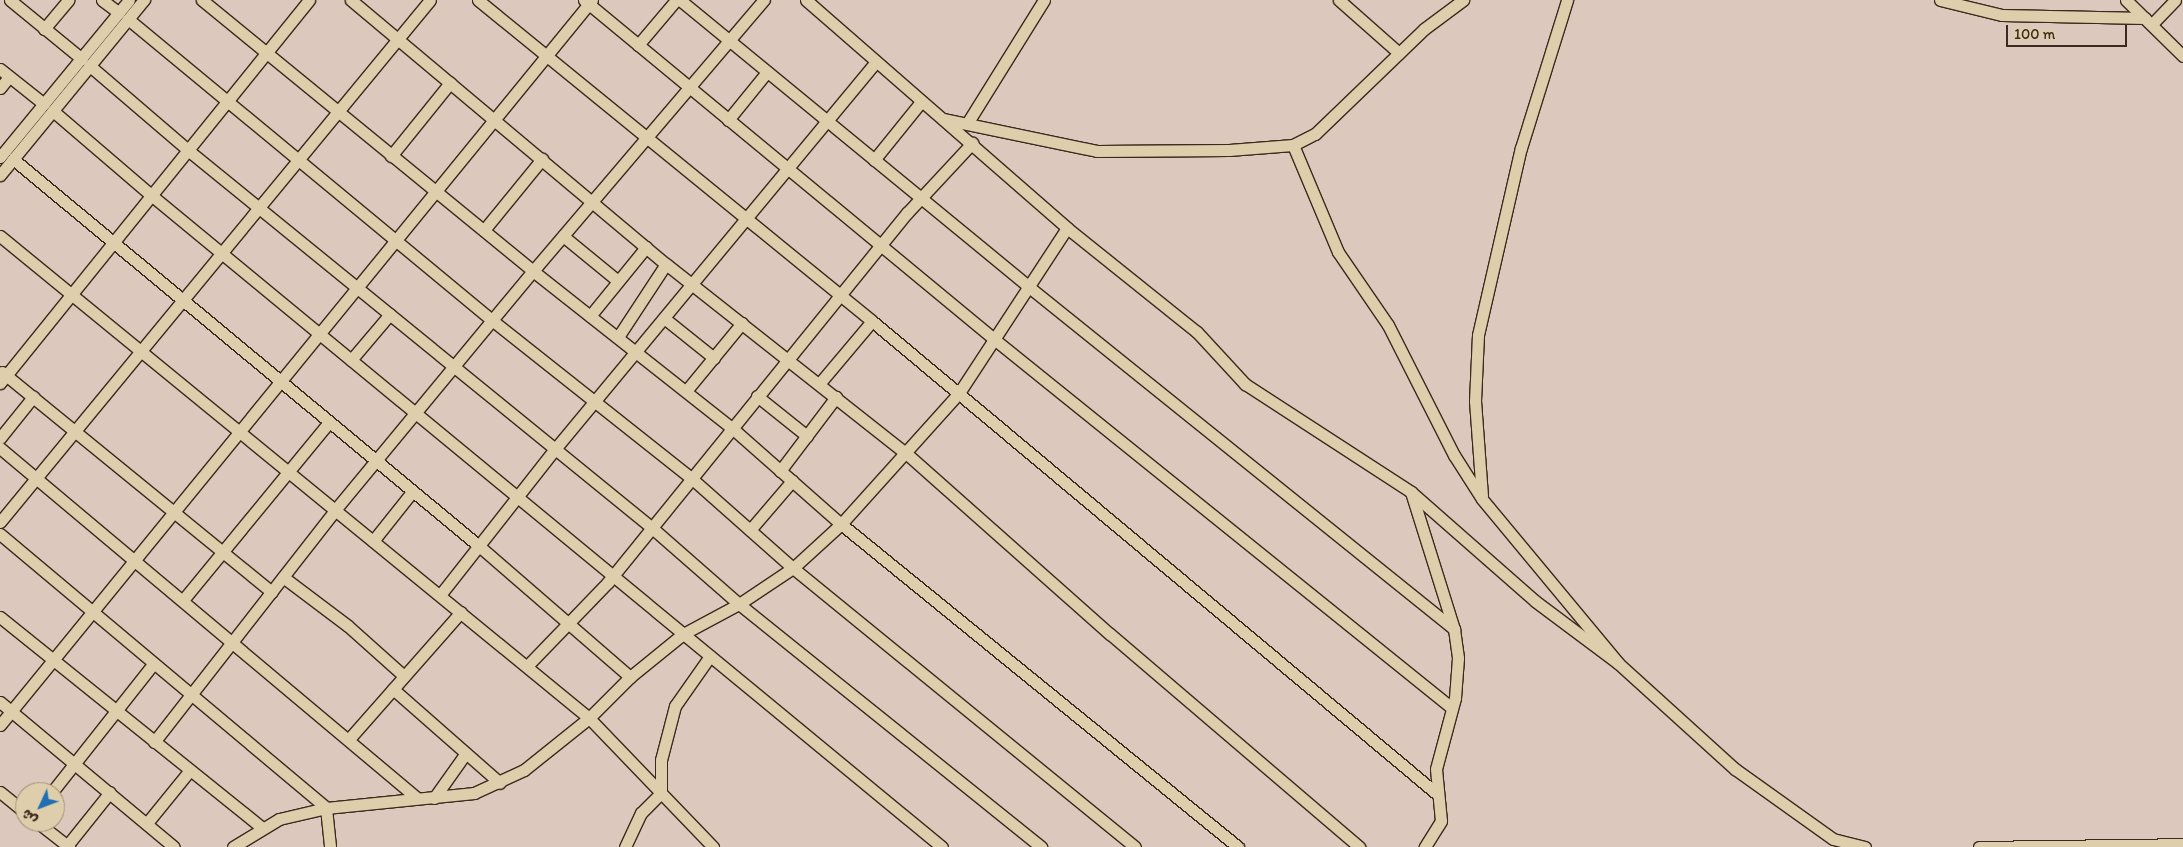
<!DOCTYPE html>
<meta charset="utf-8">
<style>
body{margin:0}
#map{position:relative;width:2183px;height:847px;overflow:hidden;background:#dcc8bd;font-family:Itim,"Playpen Sans Arabic",sans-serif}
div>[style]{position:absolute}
.roads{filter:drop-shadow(1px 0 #3b2a1e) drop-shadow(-1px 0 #3b2a1e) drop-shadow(0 1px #3b2a1e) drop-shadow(0 -1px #3b2a1e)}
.minor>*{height:11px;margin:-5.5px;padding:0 5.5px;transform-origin:5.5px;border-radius:5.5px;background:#dfceab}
span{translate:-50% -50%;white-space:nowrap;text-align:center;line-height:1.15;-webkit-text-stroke:4px #dfceab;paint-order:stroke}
.north{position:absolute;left:15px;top:782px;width:50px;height:50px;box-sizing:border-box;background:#dfceab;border:1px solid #9d8c73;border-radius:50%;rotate:227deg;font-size:14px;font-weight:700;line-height:20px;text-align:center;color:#3b2a1e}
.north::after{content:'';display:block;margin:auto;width:18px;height:22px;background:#1f6fb2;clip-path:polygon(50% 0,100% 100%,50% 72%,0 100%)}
.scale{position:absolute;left:2006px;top:25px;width:121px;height:22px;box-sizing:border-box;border:2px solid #3b2a1e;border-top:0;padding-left:6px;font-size:15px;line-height:18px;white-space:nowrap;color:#3b2a1e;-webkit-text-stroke:4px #dfceab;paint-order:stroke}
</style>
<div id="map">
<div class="roads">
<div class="minor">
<div style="left:10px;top:0;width:93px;rotate:39.3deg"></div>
<div style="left:102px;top:0;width:21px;rotate:37deg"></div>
<div style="left:202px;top:0;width:428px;rotate:39.3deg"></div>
<div style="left:533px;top:271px;width:253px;rotate:38.3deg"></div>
<div style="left:732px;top:428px;width:145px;rotate:41.4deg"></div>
<div style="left:841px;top:524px;width:512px;rotate:39.13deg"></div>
<div style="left:351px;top:0;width:411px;rotate:40deg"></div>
<div style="left:666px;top:264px;width:307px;rotate:38.3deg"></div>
<div style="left:907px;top:454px;width:271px;rotate:41.6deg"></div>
<div style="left:1110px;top:634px;width:328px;rotate:40.5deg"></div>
<div style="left:478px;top:0;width:508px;rotate:39.17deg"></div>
<div style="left:872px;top:321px;width:737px;rotate:39.93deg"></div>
<div style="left:584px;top:0;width:532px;rotate:39.58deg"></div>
<div style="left:994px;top:339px;width:588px;rotate:38.86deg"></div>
<div style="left:680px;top:0;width:452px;rotate:39.4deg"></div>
<div style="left:1029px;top:287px;width:546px;rotate:38.82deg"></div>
<div style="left:806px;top:0;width:347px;rotate:41.1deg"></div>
<div style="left:1067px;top:228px;width:166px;rotate:38.7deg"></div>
<div style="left:1197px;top:332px;width:71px;rotate:47.3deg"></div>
<div style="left:1245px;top:384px;width:198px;rotate:33deg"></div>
<div style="left:1411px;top:492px;width:144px;rotate:72.6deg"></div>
<div style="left:1454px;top:629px;width:29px;rotate:82deg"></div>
<div style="left:1458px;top:658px;width:40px;rotate:94.3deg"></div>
<div style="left:1455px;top:698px;width:73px;rotate:105deg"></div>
<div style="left:1436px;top:769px;width:52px;rotate:84.5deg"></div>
<div style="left:1441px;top:821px;width:31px;rotate:122deg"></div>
<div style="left:1339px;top:0;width:80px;rotate:41.5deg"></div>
<div style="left:1940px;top:0;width:64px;rotate:13.6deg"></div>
<div style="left:2002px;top:15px;width:143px;rotate:1.2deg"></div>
<div style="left:2126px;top:0;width:80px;rotate:44.5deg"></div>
<div style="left:128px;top:19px;width:474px;rotate:39.6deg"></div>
<div style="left:493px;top:321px;width:251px;rotate:38.4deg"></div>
<div style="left:690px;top:477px;width:137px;rotate:41.5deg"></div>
<div style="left:793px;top:568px;width:441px;rotate:39.2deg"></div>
<div style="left:2152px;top:24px;width:33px;rotate:-46deg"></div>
<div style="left:44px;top:29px;width:38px;rotate:-50deg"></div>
<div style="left:638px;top:45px;width:59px;rotate:-49.8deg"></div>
<div style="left:90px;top:66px;width:130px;rotate:40.6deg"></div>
<div style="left:189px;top:151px;width:596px;rotate:39.14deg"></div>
<div style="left:651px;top:527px;width:117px;rotate:41.2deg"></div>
<div style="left:739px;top:604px;width:388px;rotate:38.8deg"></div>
<div style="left:0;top:69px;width:56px;rotate:38.5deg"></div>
<div style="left:0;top:88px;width:14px;rotate:-51deg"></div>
<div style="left:53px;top:111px;width:129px;rotate:40.6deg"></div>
<div style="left:151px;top:195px;width:1025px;rotate:39.5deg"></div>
<div style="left:943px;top:119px;width:157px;rotate:11.7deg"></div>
<div style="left:1097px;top:151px;width:132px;rotate:-0.4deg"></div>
<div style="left:1229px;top:150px;width:64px;rotate:-4.5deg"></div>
<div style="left:1293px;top:145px;width:25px;rotate:-27deg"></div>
<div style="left:1315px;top:134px;width:151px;rotate:-43.9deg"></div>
<div style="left:1424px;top:29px;width:49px;rotate:-36.6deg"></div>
<div style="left:728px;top:120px;width:62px;rotate:-50.9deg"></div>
<div style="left:968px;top:122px;width:144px;rotate:-58.1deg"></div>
<div style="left:1293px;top:145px;width:116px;rotate:67.2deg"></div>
<div style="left:1338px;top:252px;width:88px;rotate:55.6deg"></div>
<div style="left:1388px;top:325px;width:146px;rotate:63.1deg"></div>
<div style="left:1454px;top:455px;width:52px;rotate:57.5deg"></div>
<div style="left:1482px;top:499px;width:213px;rotate:50.3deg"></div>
<div style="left:391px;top:156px;width:94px;rotate:-51.1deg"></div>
<div style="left:0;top:157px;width:203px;rotate:-50.6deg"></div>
<div style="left:13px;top:159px;width:606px;rotate:39.71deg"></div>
<div style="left:479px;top:546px;width:200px;rotate:40.9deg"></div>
<div style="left:874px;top:160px;width:73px;rotate:-51.1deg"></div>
<div style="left:0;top:175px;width:227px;rotate:-50.6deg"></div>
<div style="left:484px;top:230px;width:92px;rotate:-50.8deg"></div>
<div style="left:0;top:236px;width:761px;rotate:39.29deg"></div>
<div style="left:589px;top:718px;width:179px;rotate:46.1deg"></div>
<div style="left:563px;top:236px;width:71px;rotate:39.3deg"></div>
<div style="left:590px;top:316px;width:89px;rotate:-50.9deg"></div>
<div style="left:664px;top:318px;width:64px;rotate:38.7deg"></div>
<div style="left:618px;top:337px;width:87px;rotate:-56.7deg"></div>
<div style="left:351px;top:360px;width:60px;rotate:-49.7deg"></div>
<div style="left:2px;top:372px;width:348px;rotate:39.2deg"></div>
<div style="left:0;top:383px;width:492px;rotate:-51.1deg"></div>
<div style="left:819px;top:384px;width:82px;rotate:-49.9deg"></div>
<div style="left:686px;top:391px;width:88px;rotate:-50.5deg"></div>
<div style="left:757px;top:396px;width:64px;rotate:38.7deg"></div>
<div style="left:0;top:438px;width:53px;rotate:-51.2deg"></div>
<div style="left:0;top:448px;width:544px;rotate:40.01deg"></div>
<div style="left:780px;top:471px;width:93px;rotate:-52.9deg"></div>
<div style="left:1411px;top:492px;width:165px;rotate:41.3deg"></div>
<div style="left:1535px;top:601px;width:104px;rotate:36.8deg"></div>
<div style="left:1618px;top:663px;width:158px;rotate:42.2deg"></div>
<div style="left:1735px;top:769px;width:120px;rotate:35.5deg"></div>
<div style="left:1833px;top:839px;width:33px;rotate:14deg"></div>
<div style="left:1482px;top:496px;width:95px;rotate:-94.2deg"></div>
<div style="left:1475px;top:401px;width:66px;rotate:-87.4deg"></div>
<div style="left:1478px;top:335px;width:192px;rotate:-77.1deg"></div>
<div style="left:1521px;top:148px;width:155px;rotate:-72.7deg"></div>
<div style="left:0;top:522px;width:676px;rotate:-50.52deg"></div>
<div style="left:750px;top:530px;width:65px;rotate:-49.4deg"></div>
<div style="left:0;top:534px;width:426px;rotate:40deg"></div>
<div style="left:326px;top:808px;width:39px;rotate:84deg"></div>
<div style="left:373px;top:541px;width:63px;rotate:-51.5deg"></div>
<div style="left:283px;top:577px;width:81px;rotate:37deg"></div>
<div style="left:348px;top:626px;width:75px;rotate:41.8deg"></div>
<div style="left:440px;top:595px;width:186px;rotate:-51.8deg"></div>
<div style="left:555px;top:449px;width:501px;rotate:-50.34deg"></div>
<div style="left:183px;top:600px;width:230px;rotate:-50.6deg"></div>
<div style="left:0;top:617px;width:335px;rotate:38.8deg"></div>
<div style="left:527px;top:666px;width:117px;rotate:-46deg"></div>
<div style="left:608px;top:582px;width:475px;rotate:-51deg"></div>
<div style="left:907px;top:213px;width:96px;rotate:-47.1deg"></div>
<div style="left:393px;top:689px;width:142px;rotate:41.3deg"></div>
<div style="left:0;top:702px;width:226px;rotate:39.8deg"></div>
<div style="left:0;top:725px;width:936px;rotate:-50.77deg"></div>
<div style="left:349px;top:739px;width:169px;rotate:-48.6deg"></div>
<div style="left:154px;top:742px;width:294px;rotate:-52deg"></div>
<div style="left:335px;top:510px;width:310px;rotate:-50.4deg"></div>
<div style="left:533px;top:271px;width:356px;rotate:-49.6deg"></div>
<div style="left:0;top:792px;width:32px;rotate:39deg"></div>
<div style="left:52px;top:792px;width:164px;rotate:-51.7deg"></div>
<div style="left:434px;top:798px;width:55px;rotate:-54.6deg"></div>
<div style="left:37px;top:822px;width:41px;rotate:38deg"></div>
<div style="left:147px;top:823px;width:68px;rotate:-50.9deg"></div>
<div style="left:66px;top:847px;width:70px;rotate:-51.3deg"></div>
<div style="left:233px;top:847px;width:54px;rotate:-31.3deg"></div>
<div style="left:279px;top:819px;width:48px;rotate:-13.2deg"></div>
<div style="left:326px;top:808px;width:149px;rotate:-5.8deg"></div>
<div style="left:474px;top:793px;width:55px;rotate:-24.7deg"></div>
<div style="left:524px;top:770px;width:83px;rotate:-38.7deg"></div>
<div style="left:589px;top:718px;width:58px;rotate:-45deg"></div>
<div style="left:630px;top:677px;width:68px;rotate:-39.1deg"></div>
<div style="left:683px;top:634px;width:64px;rotate:-28.2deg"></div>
<div style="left:739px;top:604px;width:65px;rotate:-33.7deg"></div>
<div style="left:793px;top:568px;width:65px;rotate:-42.5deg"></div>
<div style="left:841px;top:524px;width:176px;rotate:-48deg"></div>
<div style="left:959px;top:393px;width:197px;rotate:-56.8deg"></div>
<div style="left:625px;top:847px;width:38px;rotate:-65deg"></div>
<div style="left:641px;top:813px;width:28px;rotate:-45deg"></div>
<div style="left:661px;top:793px;width:33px;rotate:-90deg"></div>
<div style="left:661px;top:760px;width:56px;rotate:-75.5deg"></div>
<div style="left:675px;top:706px;width:61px;rotate:-55deg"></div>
<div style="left:1979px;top:847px;width:204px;rotate:-0.8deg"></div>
</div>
</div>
<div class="north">ش</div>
<div class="scale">100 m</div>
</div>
